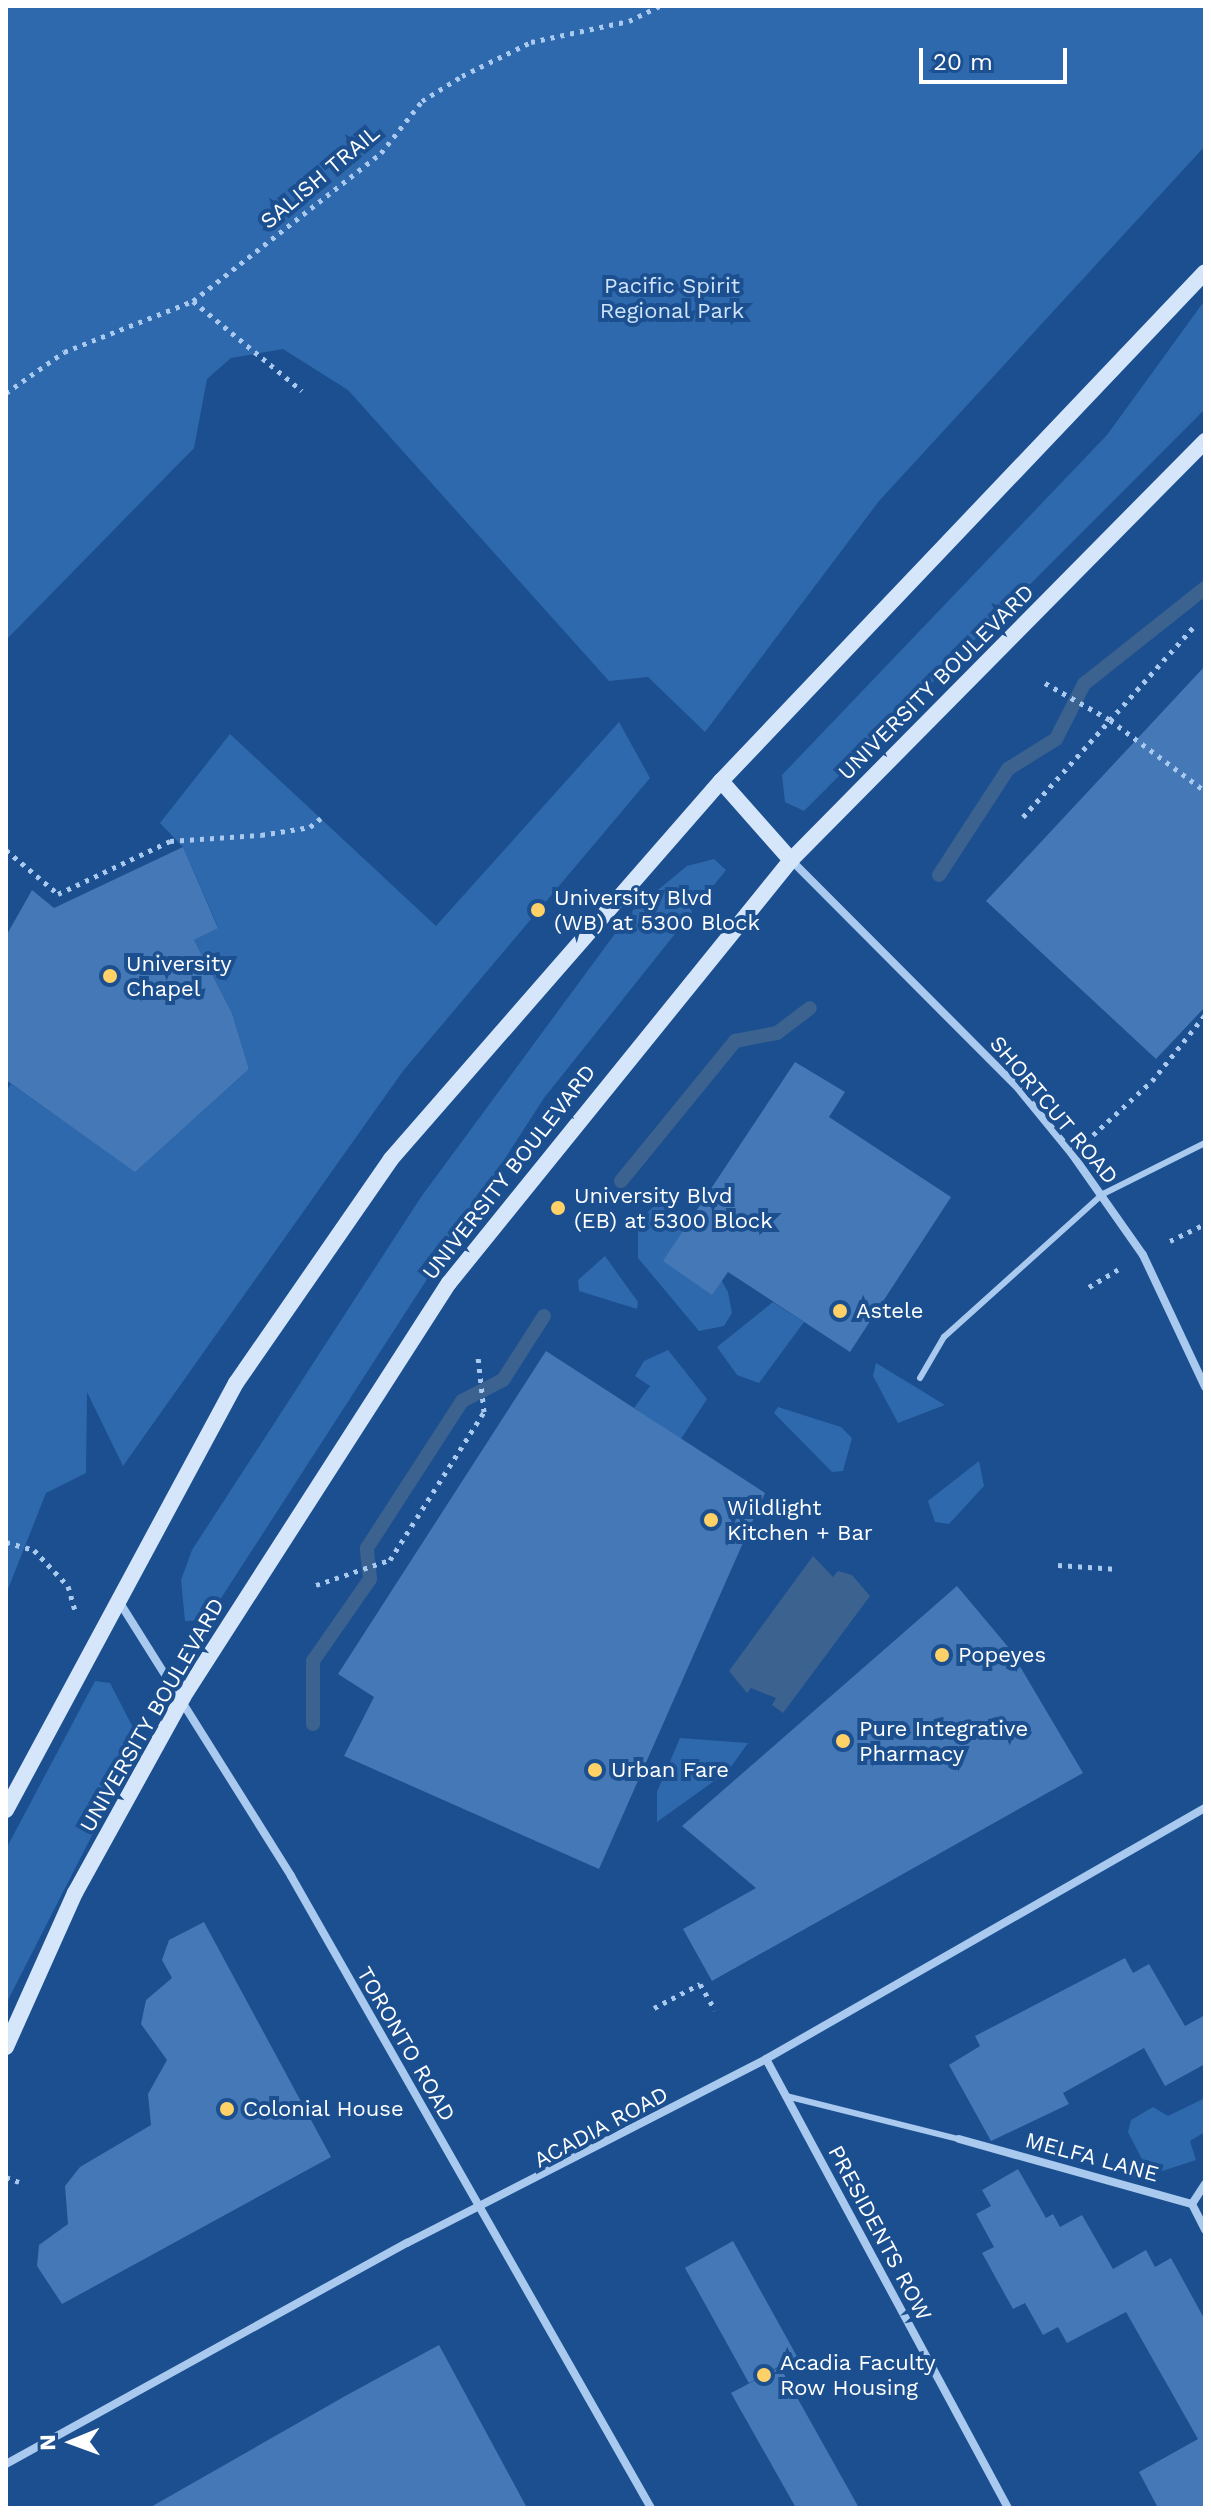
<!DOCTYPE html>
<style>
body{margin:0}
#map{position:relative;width:1211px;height:2514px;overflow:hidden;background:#1b4f8f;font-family:"Work Sans",sans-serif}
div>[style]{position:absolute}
.green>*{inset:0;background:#2e69ad}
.water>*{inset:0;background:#3c6290}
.stream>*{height:14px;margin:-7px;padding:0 7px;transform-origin:7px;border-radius:7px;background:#3c6290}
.building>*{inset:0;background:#4478b7;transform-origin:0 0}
.path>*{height:5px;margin-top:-2.5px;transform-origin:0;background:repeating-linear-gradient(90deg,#a9c9ee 0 4px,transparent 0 10px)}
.lane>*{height:6px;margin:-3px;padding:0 3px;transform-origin:3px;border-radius:3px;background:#a9c9ee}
.street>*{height:8px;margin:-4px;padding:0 4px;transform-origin:4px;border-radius:4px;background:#a9c9ee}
.secondary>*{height:16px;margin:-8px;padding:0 8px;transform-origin:8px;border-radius:8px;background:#d6e6fa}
.dots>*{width:22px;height:22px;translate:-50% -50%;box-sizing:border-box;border:4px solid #1b4f8f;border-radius:50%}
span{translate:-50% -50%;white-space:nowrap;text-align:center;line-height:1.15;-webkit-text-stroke:8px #1b4f8f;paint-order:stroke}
.street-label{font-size:22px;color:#fff}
.park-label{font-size:22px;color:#cfe3fa}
.poi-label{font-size:22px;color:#fff}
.left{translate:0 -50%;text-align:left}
.frame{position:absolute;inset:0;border:8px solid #fff;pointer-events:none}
.north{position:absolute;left:32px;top:2402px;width:80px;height:80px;-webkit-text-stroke:6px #1b4f8f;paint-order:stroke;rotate:269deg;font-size:22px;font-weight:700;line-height:32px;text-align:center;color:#fff}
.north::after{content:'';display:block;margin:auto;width:28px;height:36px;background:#fff;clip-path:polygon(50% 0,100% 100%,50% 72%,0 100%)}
.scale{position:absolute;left:919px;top:48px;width:148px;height:36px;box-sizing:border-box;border:4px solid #fff;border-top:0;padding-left:10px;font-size:24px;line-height:28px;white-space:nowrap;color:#fff;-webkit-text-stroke:6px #1b4f8f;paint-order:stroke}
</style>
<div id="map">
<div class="green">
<div style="clip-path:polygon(6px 6px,1205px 6px,1205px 146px,879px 501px,705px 732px,648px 677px,609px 681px,348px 390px,283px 349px,231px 358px,207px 379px,194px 448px,6px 640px)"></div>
<div style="clip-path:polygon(1205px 300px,1205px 409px,804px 811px,785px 802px,782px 775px,1107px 435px)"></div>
<div style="clip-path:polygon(619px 722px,650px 778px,403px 1071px,123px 1466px,87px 1392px,86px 1473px,46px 1493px,6px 1594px,6px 1091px,11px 1084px,135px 1171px,249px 1069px,232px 1013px,194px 940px,218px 927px,183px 847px,160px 823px,230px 734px,436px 926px)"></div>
<div style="clip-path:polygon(714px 859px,726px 870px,544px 1098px,207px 1620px,185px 1621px,181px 1580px,192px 1550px,421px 1197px,631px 912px,687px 866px)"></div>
<div style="clip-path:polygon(658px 1202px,689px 1222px,728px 1292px,732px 1313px,724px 1326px,699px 1331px,638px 1258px,638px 1222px)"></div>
<div style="clip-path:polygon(605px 1256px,638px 1302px,637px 1309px,579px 1291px,578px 1280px)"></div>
<div style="clip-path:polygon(773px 1302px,804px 1322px,759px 1383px,737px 1375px,717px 1347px)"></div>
<div style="clip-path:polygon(668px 1350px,707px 1399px,681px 1439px,634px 1408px,650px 1386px,635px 1376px,644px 1361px)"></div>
<div style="clip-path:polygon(876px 1363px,945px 1405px,898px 1423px,873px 1376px)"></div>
<div style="clip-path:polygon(778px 1407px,841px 1427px,852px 1438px,843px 1471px,832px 1472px,774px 1413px)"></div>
<div style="clip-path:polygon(979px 1461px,984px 1486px,949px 1524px,935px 1522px,928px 1501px)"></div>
<div style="clip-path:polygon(95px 1681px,110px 1683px,140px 1741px,6px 2004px,6px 1849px)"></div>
<div style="clip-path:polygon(680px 1738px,748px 1743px,728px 1771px,657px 1822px,657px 1792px)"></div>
<div style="clip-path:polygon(1205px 2098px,1205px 2132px,1190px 2141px,1196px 2160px,1150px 2175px,1128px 2132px,1131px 2120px,1153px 2107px,1168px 2116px)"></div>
</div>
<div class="water">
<div style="clip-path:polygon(813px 1556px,833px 1577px,838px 1571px,852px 1575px,870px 1596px,783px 1713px,772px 1705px,776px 1698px,751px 1688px,747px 1693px,729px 1671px)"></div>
</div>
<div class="stream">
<div style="left:939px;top:875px;width:126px;rotate:-56.9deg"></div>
<div style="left:1008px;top:769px;width:57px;rotate:-32deg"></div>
<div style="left:1056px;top:739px;width:62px;rotate:-63deg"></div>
<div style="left:1084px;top:684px;width:154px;rotate:-38.4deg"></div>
<div style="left:621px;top:1181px;width:181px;rotate:-50.8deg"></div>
<div style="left:735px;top:1041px;width:43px;rotate:-10.8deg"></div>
<div style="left:777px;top:1033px;width:41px;rotate:-37.1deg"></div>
<div style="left:313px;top:1724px;width:63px;rotate:-90deg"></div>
<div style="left:313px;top:1661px;width:100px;rotate:-55.2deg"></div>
<div style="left:370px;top:1579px;width:31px;rotate:-96deg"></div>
<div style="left:367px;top:1548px;width:175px;rotate:-57.1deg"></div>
<div style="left:462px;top:1401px;width:46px;rotate:-27.1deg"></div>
<div style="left:503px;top:1380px;width:76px;rotate:-57.4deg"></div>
</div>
<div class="building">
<div style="clip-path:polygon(1205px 666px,1205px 1007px,1156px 1059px,986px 901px)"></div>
<div style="clip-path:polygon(183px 847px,218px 928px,194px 940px,232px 1013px,249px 1069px,135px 1172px,6px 1080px,6px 936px,32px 890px,54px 908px)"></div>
<div style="clip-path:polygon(795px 1062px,845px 1092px,829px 1117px,951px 1197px,850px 1352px,728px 1272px,712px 1295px,663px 1261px)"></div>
<div style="clip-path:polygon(546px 1351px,765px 1493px,599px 1869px,344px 1756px,374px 1697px,338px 1674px)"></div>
<div style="clip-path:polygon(957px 1586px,1009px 1648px,1083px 1773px,712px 1981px,683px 1929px,756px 1888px,682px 1826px)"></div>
<div style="clip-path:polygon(204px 1922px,331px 2157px,62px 2304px,37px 2266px,39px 2245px,68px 2224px,65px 2186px,80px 2167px,151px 2125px,148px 2094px,167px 2060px,141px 2024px,146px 2000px,172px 1978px,162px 1960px,169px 1940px)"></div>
<div style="clip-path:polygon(1125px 1958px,1133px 1973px,1149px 1964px,1185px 2026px,1205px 2015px,1205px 2064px,1165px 2086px,1144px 2048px,1063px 2093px,1069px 2104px,991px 2141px,949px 2065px,980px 2046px,975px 2036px)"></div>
<div style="clip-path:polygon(1018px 2169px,1046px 2218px,1053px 2214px,1060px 2227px,1082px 2215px,1113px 2269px,1146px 2250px,1155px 2267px,1171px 2258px,1205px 2320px,1205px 2508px,1158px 2508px,1139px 2472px,1198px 2439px,1126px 2312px,1067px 2343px,1058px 2327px,1043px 2335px,1025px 2303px,1013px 2309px,982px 2253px,994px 2247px,976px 2214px,991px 2206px,982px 2190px)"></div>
<div style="left:733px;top:2241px;width:132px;height:55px;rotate:61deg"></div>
<div style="clip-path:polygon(439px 2345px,527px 2508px,149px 2508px,347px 2395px)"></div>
<div style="clip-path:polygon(780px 2367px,859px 2508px,796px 2508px,731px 2393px)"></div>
</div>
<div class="path">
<div style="left:193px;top:301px;width:141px;rotate:39.5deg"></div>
<div style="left:6px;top:393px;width:71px;rotate:-35.3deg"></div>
<div style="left:64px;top:352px;width:139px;rotate:-21.6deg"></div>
<div style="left:193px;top:301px;width:239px;rotate:-38.2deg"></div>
<div style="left:381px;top:153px;width:66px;rotate:-51.7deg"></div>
<div style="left:422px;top:101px;width:47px;rotate:-32deg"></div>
<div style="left:462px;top:76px;width:77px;rotate:-26.2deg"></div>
<div style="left:531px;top:42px;width:100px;rotate:-12.1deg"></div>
<div style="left:629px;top:21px;width:34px;rotate:-26deg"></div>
<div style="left:1045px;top:683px;width:75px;rotate:29.6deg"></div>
<div style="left:1110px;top:720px;width:119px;rotate:36.8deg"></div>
<div style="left:1023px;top:817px;width:259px;rotate:-48.1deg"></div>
<div style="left:6px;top:850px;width:68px;rotate:40.2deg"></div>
<div style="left:58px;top:894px;width:124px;rotate:-25.3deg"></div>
<div style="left:170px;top:841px;width:91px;rotate:-3.8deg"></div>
<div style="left:261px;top:835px;width:50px;rotate:-9.3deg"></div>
<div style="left:310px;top:827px;width:14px;rotate:-39deg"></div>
<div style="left:1093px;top:1135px;width:80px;rotate:-42.5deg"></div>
<div style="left:1152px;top:1081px;width:85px;rotate:-51.2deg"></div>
<div style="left:1170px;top:1241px;width:39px;rotate:-26deg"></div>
<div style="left:1089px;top:1287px;width:35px;rotate:-31deg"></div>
<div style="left:6px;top:1542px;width:29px;rotate:16deg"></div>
<div style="left:34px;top:1550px;width:50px;rotate:46.6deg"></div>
<div style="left:68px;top:1586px;width:25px;rotate:74deg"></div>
<div style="left:1058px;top:1565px;width:60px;rotate:3.8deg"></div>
<div style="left:316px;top:1585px;width:78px;rotate:-18.7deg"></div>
<div style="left:390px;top:1560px;width:175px;rotate:-57.6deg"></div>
<div style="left:484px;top:1412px;width:55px;rotate:-96.2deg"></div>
<div style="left:654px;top:2008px;width:52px;rotate:-27.6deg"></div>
<div style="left:700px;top:1984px;width:30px;rotate:60deg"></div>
<div style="left:6px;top:2177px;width:14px;rotate:21deg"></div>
</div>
<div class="lane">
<div style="left:920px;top:1378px;width:48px;rotate:-59.7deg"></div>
<div style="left:944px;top:1337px;width:214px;rotate:-42deg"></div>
<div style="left:1103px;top:1194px;width:114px;rotate:-26.6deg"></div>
<div style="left:786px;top:2096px;width:178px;rotate:14deg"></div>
</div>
<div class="street">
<div style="left:791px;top:860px;width:323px;rotate:45.1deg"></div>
<div style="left:1019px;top:1089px;width:84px;rotate:50.8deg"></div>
<div style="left:1072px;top:1154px;width:123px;rotate:54.9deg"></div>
<div style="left:1143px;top:1255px;width:146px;rotate:64.8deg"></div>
<div style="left:120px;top:1603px;width:322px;rotate:57.9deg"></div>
<div style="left:291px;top:1876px;width:727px;rotate:60.33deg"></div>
<div style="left:766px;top:2059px;width:510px;rotate:61.68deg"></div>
<div style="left:959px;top:2139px;width:242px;rotate:15.6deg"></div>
<div style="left:1192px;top:2204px;width:29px;rotate:63deg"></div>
<div style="left:1192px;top:2204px;width:24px;rotate:-57deg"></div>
<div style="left:6px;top:2464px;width:458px;rotate:-28.9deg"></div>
<div style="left:407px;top:2243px;width:403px;rotate:-27.1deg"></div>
<div style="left:766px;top:2059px;width:506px;rotate:-29.76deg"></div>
</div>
<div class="secondary">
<div style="left:721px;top:781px;width:106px;rotate:48.5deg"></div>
<div style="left:6px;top:1810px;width:485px;rotate:-61.7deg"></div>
<div style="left:236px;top:1383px;width:272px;rotate:-55.3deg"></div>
<div style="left:391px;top:1159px;width:502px;rotate:-48.88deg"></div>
<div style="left:721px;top:781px;width:702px;rotate:-46.44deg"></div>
<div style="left:6px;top:2047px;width:169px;rotate:-65.9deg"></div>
<div style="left:75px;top:1893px;width:224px;rotate:-61.1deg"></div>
<div style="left:183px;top:1697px;width:492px;rotate:-57.3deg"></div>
<div style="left:449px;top:1283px;width:544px;rotate:-51.04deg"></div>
<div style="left:791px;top:860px;width:589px;rotate:-45.34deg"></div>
</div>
<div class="dots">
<div style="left:538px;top:910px;background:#ffd166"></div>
<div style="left:110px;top:976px;background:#ffd166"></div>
<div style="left:558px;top:1208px;background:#ffd166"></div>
<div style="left:840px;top:1311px;background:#ffd166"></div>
<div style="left:711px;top:1520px;background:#ffd166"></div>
<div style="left:942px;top:1655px;background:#ffd166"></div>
<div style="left:843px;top:1741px;background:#ffd166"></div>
<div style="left:595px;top:1770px;background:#ffd166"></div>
<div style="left:227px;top:2109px;background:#ffd166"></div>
<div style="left:764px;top:2375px;background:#ffd166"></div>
</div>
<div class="street-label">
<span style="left:320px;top:177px;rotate:-40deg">SALISH TRAIL</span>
<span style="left:936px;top:682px;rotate:-45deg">UNIVERSITY BOULEVARD</span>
<span style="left:1054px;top:1110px;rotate:50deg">SHORTCUT ROAD</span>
<span style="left:509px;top:1172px;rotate:-52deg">UNIVERSITY BOULEVARD</span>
<span style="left:152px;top:1715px;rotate:-60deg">UNIVERSITY BOULEVARD</span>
<span style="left:406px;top:2044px;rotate:60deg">TORONTO ROAD</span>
<span style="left:601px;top:2127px;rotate:-28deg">ACADIA ROAD</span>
<span style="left:1092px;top:2157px;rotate:15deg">MELFA LANE</span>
<span style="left:880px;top:2233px;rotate:62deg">PRESIDENTS ROW</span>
</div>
<div class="park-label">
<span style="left:672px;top:298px">Pacific Spirit<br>Regional Park</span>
</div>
<div class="poi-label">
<span class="left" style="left:554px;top:910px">University Blvd<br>(WB) at 5300 Block</span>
<span class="left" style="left:126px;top:976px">University<br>Chapel</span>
<span class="left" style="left:574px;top:1208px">University Blvd<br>(EB) at 5300 Block</span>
<span class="left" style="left:856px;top:1311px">Astele</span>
<span class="left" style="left:727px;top:1520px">Wildlight<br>Kitchen + Bar</span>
<span class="left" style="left:958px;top:1655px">Popeyes</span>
<span class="left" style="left:859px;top:1741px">Pure Integrative<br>Pharmacy</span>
<span class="left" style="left:611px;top:1770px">Urban Fare</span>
<span class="left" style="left:243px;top:2109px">Colonial House</span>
<span class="left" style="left:780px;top:2375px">Acadia Faculty<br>Row Housing</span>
</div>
<div class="frame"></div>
<div class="north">N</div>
<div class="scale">20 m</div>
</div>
